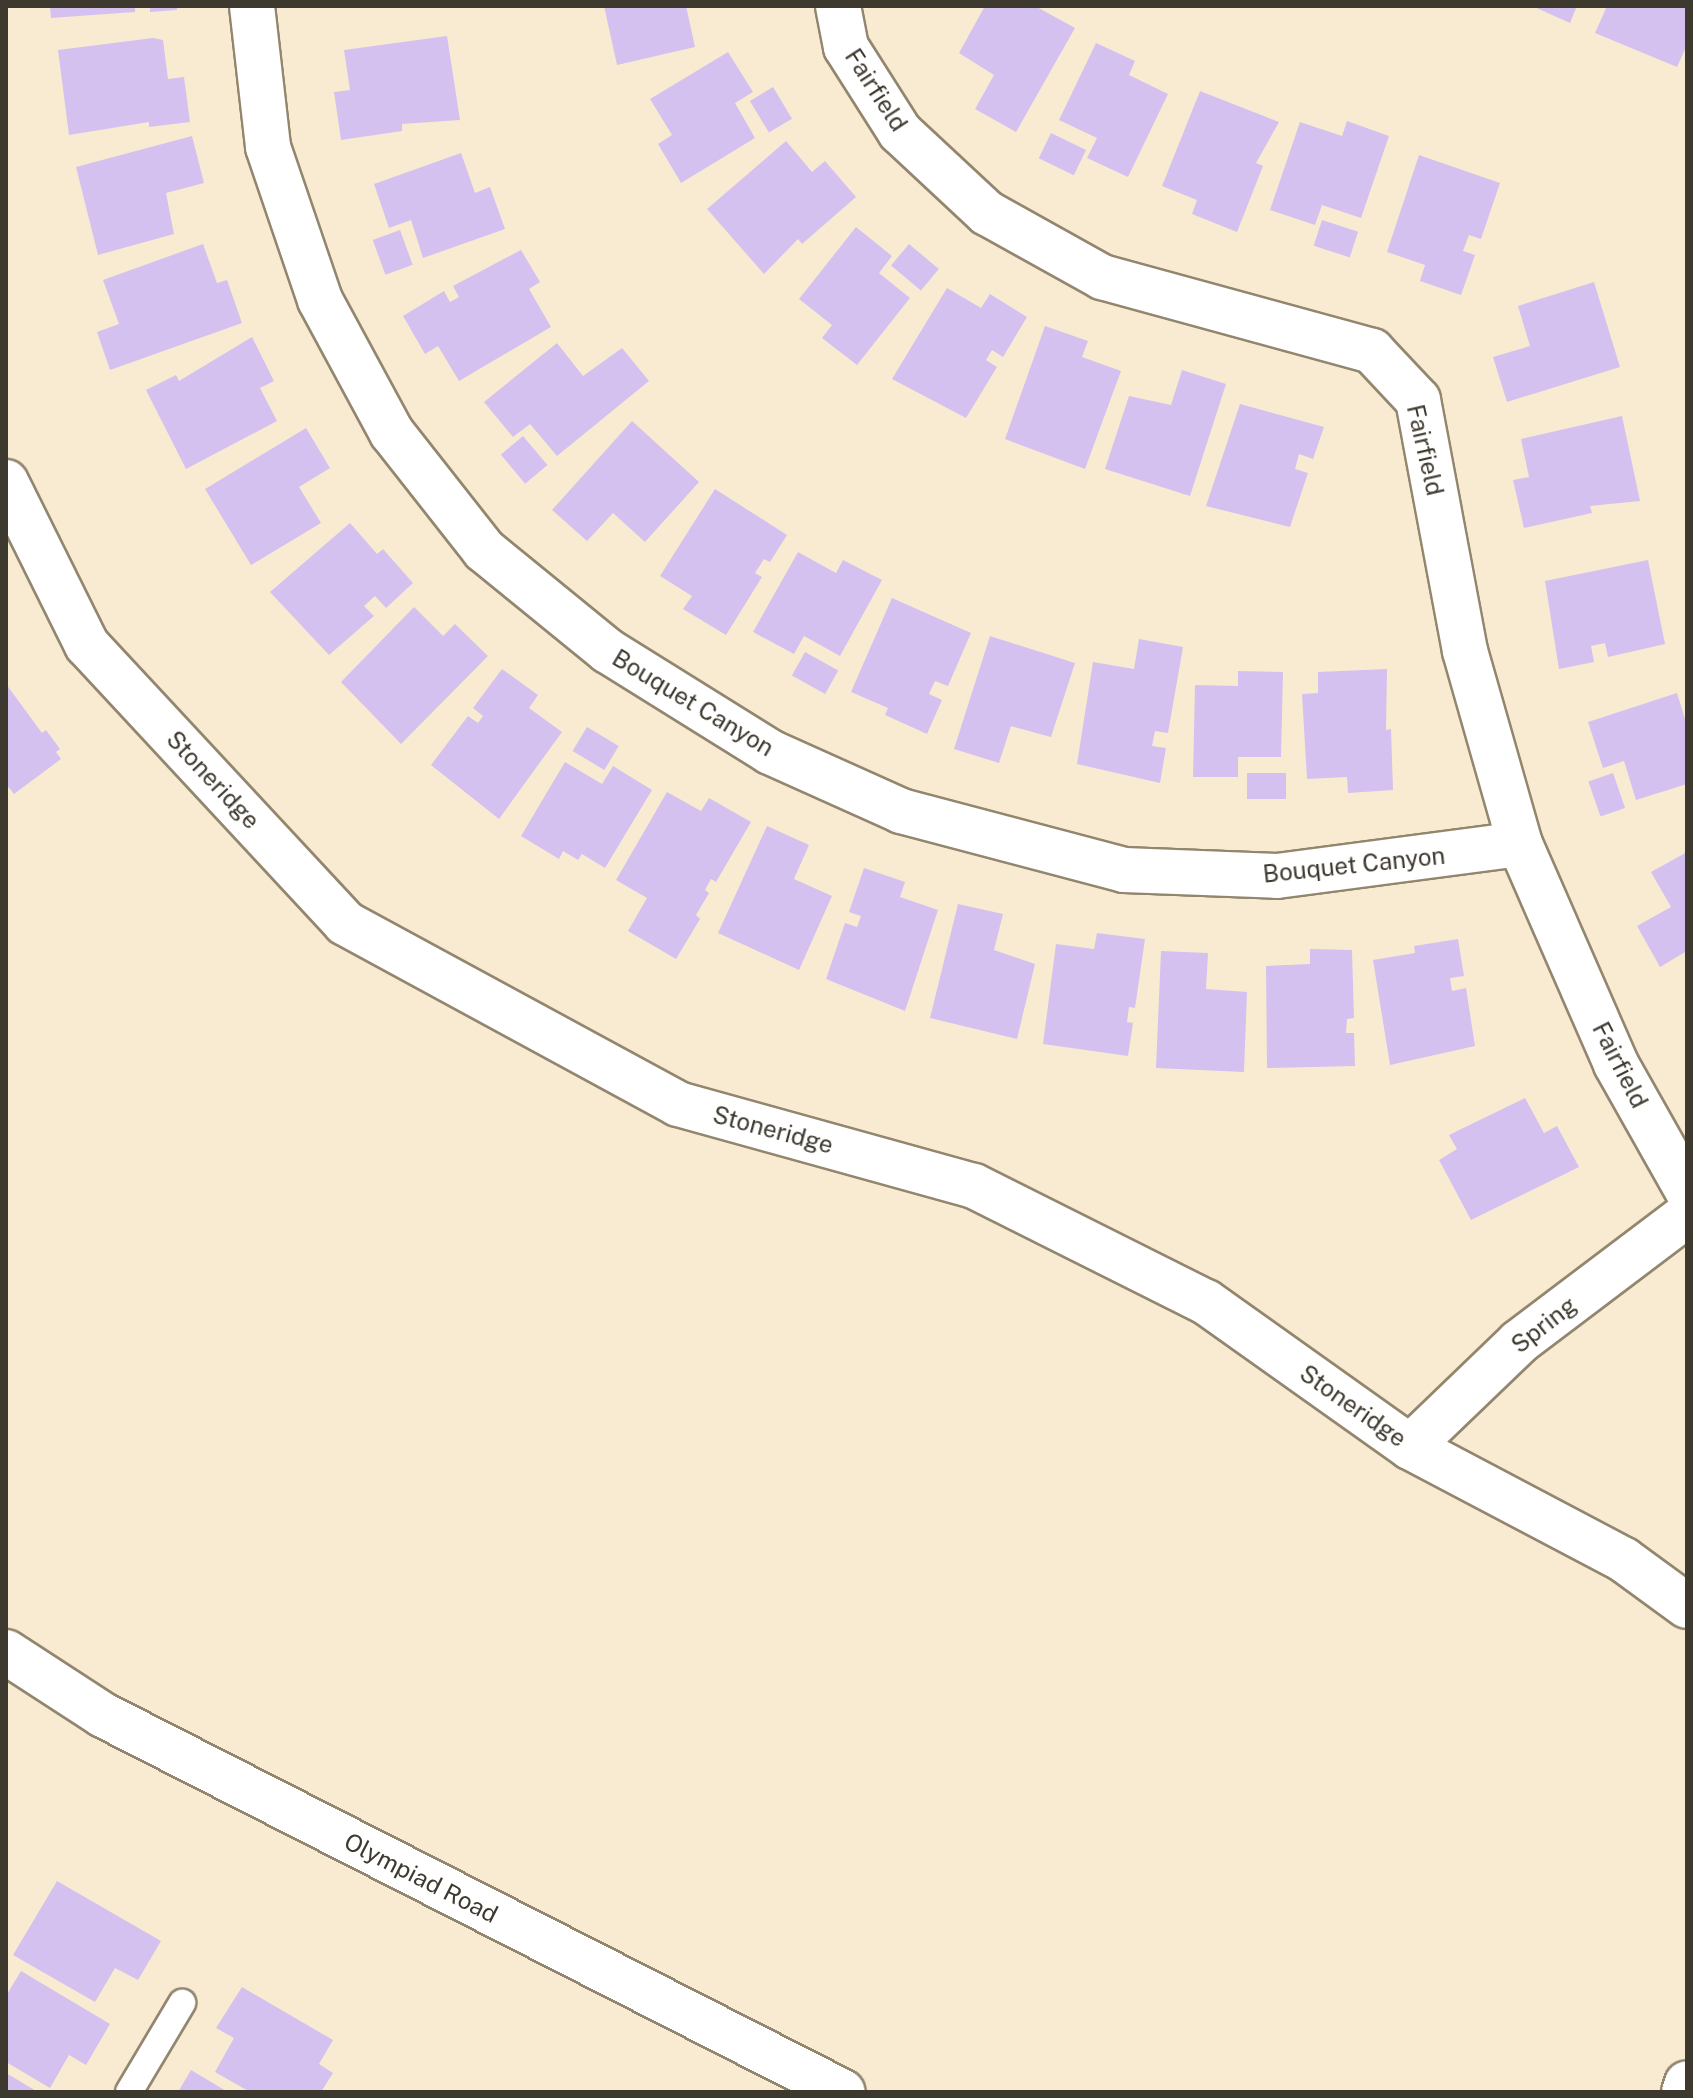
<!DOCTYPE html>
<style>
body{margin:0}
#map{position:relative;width:1693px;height:2098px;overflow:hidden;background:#f9ebd1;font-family:"Public Sans",sans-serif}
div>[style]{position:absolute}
.building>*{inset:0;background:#d4c1f0;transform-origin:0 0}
.roads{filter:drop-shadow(2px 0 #93866f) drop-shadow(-2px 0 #93866f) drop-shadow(0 2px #93866f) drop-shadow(0 -2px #93866f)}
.service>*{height:26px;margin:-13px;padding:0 13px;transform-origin:13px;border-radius:13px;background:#fff}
.minor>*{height:44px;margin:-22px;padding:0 22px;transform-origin:22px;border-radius:22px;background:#fff}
.secondary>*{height:44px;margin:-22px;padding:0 22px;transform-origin:22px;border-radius:22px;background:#fff}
span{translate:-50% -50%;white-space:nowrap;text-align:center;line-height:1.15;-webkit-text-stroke:6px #fff;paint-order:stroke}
.street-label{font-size:24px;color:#3e392f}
.frame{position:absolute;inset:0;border:8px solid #3e392f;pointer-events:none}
</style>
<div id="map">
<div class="building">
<div style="clip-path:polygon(50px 6px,135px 6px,135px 12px,51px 18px)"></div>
<div style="clip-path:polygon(150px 6px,177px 6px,177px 10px,150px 12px)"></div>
<div style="clip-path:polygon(604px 6px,686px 6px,695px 47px,617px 65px)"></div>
<div style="clip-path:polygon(985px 6px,1035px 6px,1075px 28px,1016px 132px,975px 109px,994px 75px,959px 53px)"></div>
<div style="clip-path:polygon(1532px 6px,1577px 6px,1570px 23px)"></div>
<div style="clip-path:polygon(1607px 6px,1687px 6px,1687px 45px,1677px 67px,1595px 33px)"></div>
<div style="clip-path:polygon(447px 36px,460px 120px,402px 124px,402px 131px,341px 140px,334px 92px,350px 90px,344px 50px)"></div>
<div style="clip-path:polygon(153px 38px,163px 40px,168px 79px,184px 77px,190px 122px,149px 127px,149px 122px,69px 135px,58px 50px)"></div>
<div style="clip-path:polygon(1096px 43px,1135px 61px,1129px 75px,1168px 94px,1128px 177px,1087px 158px,1097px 138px,1059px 120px)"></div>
<div style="clip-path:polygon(728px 52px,753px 92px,735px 103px,755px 138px,681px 183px,658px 144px,672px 135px,650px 99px)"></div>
<div style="left:773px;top:87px;width:37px;height:27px;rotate:59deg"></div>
<div style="clip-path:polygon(1200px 91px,1279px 122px,1256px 163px,1263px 166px,1237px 232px,1192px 214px,1197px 200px,1162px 186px)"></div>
<div style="clip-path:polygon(1347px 121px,1389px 136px,1361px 218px,1322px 205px,1315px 225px,1270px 210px,1300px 122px,1342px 136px)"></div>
<div style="left:1051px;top:133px;width:39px;height:28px;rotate:26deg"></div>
<div style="clip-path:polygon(192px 136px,204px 183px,166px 193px,174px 234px,98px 255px,76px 167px)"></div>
<div style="clip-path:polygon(786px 141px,812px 172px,825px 161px,856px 197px,802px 244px,798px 239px,764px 274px,707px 209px)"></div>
<div style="clip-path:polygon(461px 153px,475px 193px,490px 187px,505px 229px,423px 258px,411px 220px,389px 228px,374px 184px)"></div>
<div style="clip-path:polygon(1419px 155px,1500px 183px,1481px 239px,1469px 235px,1463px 251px,1475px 255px,1461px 295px,1420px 281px,1425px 265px,1387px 252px)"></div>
<div style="left:1322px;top:220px;width:38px;height:27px;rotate:18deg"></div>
<div style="clip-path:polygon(856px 227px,892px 256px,879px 273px,910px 298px,857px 365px,822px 338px,832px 325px,799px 299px)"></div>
<div style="left:400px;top:230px;width:37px;height:29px;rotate:70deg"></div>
<div style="clip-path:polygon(203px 244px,217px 283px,227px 280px,242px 323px,110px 370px,97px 332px,119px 324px,103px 280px)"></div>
<div style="left:909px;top:244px;width:39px;height:28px;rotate:40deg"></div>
<div style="clip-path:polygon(521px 250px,540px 282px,529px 289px,551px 327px,459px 381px,438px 346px,425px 354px,403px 316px,444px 291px,450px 302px,459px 297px,453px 286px)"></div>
<div style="clip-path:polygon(1594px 282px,1620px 367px,1507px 402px,1493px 357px,1530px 346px,1518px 306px)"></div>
<div style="clip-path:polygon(947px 288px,981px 308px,990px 294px,1027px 317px,1003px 357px,992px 350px,986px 360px,997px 367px,966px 418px,892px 379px)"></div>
<div style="clip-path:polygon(1045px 326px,1088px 341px,1082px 357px,1121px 371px,1085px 469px,1005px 439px)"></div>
<div style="clip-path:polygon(252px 337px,274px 381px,260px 388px,277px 421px,186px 469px,146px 390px,176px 375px,179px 381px)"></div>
<div style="clip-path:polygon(557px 343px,583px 376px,622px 348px,649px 381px,557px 456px,530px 424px,513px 437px,484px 402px)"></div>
<div style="clip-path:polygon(1182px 370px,1226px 384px,1190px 496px,1105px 469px,1129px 396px,1171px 405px)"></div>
<div style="clip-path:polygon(1240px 404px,1324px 427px,1313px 459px,1299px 454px,1295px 469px,1308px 473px,1290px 527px,1206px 506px)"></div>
<div style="clip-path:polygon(1622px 416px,1640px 501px,1590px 506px,1592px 513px,1524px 528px,1513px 480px,1529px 477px,1521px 439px)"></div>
<div style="clip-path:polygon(632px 421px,699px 482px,645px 542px,613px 513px,587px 541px,552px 510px)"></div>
<div style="clip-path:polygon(306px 428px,330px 468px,299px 487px,321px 523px,251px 565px,205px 489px)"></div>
<div style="left:523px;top:436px;width:38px;height:29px;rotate:50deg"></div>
<div style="clip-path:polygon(715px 489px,787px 535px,770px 562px,764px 559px,755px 573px,762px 577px,726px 635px,683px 609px,692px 596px,660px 576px)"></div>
<div style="clip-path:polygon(350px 523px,377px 554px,383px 549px,413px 583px,386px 608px,375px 596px,364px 606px,374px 616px,329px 655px,270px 592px)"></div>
<div style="clip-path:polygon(798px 552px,836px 573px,843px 560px,882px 580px,840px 656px,804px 636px,794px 654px,753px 632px)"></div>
<div style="clip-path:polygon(1648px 560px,1665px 644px,1608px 657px,1605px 643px,1591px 646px,1594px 662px,1559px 669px,1545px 581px)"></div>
<div style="clip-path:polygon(892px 598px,971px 633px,948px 686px,935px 681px,929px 694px,942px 700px,927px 734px,885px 715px,888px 708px,851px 692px)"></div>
<div style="clip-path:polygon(414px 607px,443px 636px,455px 624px,488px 656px,401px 744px,341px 682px)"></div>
<div style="clip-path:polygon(990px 636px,1075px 663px,1051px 737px,1011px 726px,999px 763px,954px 749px)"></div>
<div style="clip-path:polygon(1139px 639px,1183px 647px,1168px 733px,1155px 731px,1152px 746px,1166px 748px,1160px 783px,1077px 764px,1093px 662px,1134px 669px)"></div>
<div style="left:805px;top:652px;width:38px;height:27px;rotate:29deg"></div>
<div style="clip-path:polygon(502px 669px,538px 695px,529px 708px,562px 732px,499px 819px,431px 765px,468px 716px,478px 723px,483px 716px,473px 708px)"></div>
<div style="clip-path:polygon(1387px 669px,1386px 730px,1391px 729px,1393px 790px,1348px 793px,1347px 777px,1307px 779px,1302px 694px,1318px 693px,1318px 672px)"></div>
<div style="clip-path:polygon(1238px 671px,1283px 672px,1281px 757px,1238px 757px,1238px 777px,1193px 777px,1195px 685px,1238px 686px)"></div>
<div style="clip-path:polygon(6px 684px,42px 733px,46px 730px,60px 749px,56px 752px,61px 759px,14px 794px,6px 784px)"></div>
<div style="clip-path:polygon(1677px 693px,1687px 725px,1687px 784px,1636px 800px,1624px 761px,1603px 768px,1588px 722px)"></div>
<div style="left:587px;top:727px;width:37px;height:28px;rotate:31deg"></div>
<div style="clip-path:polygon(565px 762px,602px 784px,613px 766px,652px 790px,605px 868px,582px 854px,578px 860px,563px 851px,559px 859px,521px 836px)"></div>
<div style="left:1247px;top:773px;width:39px;height:26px"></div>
<div style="left:1613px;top:773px;width:37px;height:26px;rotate:71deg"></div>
<div style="clip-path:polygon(667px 792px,701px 811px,709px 798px,751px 822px,716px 882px,711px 879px,705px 890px,709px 893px,696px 915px,700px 919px,676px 959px,628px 931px,647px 898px,616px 880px)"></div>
<div style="clip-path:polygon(767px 826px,809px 845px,794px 879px,832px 896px,799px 970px,718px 933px)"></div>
<div style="clip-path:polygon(1687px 852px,1687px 951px,1660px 967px,1637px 926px,1671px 907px,1651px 872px)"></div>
<div style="clip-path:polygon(864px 868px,905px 882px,900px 897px,938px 910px,905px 1011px,826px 979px,845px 923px,857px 927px,861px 916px,849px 912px)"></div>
<div style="clip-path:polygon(958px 904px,1003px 914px,994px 950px,1035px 964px,1017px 1039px,930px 1018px)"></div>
<div style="clip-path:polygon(1097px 933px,1145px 939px,1135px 1008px,1129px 1007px,1127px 1022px,1133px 1023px,1128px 1056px,1043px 1044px,1056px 944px,1094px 949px)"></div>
<div style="clip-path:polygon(1458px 939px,1464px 976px,1450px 978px,1452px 991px,1466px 988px,1475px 1046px,1390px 1065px,1373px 960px,1415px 953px,1414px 946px)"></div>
<div style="clip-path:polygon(1310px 949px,1352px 950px,1354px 1018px,1347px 1019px,1346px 1033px,1354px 1033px,1355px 1066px,1267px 1068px,1266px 966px,1310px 964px)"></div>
<div style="clip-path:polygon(1161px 951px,1208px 953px,1206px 989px,1247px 992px,1244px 1072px,1156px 1068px)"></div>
<div style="clip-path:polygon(1525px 1098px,1544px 1133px,1557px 1126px,1579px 1167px,1471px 1220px,1439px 1160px,1457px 1149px,1449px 1135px)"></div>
<div style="clip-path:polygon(57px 1881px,161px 1941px,138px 1980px,115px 1968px,95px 2002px,13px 1955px)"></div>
<div style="clip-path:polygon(21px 1971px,110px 2024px,86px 2065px,69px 2055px,50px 2088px,6px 2062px,6px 1996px)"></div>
<div style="clip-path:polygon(242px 1987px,333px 2040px,319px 2064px,333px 2073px,321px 2092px,250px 2092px,215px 2072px,234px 2038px,216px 2028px)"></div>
<div style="clip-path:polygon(191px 2070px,228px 2092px,178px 2092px)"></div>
<div style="clip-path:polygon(6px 2073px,38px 2092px,6px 2092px)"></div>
</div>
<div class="roads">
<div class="service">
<div style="left:129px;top:2092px;width:104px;rotate:-59.2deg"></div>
</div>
<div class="minor">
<div style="left:252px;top:6px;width:142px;rotate:83.5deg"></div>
<div style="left:268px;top:147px;width:162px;rotate:71.2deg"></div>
<div style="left:320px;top:300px;width:151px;rotate:61.6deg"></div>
<div style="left:392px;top:433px;width:149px;rotate:51.8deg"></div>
<div style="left:484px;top:550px;width:160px;rotate:39.2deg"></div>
<div style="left:608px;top:651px;width:191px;rotate:31.9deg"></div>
<div style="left:770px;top:752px;width:144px;rotate:24.2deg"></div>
<div style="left:901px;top:811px;width:231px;rotate:14.8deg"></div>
<div style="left:1124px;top:870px;width:153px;rotate:2.2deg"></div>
<div style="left:1277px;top:876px;width:245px;rotate:-7.5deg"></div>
<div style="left:838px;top:6px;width:42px;rotate:79deg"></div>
<div style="left:846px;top:47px;width:101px;rotate:57.6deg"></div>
<div style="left:900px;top:132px;width:119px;rotate:43deg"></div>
<div style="left:987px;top:213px;width:132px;rotate:29.1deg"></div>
<div style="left:1102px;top:277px;width:280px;rotate:15.3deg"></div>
<div style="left:1372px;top:351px;width:67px;rotate:46.8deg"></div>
<div style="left:1418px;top:400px;width:255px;rotate:79.4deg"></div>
<div style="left:1465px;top:651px;width:201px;rotate:74.1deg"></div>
<div style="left:1520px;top:844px;width:240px;rotate:66.4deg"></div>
<div style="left:1616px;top:1064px;width:145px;rotate:60.6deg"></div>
<div style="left:6px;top:482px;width:182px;rotate:63.6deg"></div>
<div style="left:87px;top:645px;width:379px;rotate:47.1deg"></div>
<div style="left:345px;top:923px;width:379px;rotate:28.5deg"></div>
<div style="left:678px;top:1104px;width:307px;rotate:15.5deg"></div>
<div style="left:974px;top:1186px;width:259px;rotate:26.6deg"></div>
<div style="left:1206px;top:1302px;width:250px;rotate:35.4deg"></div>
<div style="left:1410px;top:1447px;width:242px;rotate:27.8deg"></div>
<div style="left:1624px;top:1560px;width:78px;rotate:36.1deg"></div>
<div style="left:1410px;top:1447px;width:151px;rotate:-43.9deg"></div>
<div style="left:1519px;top:1342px;width:211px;rotate:-37.1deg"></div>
<div style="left:1684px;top:2092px;width:9px;rotate:-72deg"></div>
</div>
<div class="secondary">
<div style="left:6px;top:1652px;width:116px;rotate:33deg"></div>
<div style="left:103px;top:1715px;width:830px;rotate:27deg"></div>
</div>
</div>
<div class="street-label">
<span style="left:876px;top:90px;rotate:57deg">Fairfield</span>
<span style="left:1425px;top:450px;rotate:77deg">Fairfield</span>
<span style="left:693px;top:703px;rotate:31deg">Bouquet Canyon</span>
<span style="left:213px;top:780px;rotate:47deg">Stoneridge</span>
<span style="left:1354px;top:865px;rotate:-6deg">Bouquet Canyon</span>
<span style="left:1620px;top:1065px;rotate:63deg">Fairfield</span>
<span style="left:773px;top:1130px;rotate:15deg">Stoneridge</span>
<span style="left:1544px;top:1325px;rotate:-38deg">Spring</span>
<span style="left:1353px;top:1406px;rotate:35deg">Stoneridge</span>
<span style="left:421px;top:1878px;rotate:27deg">Olympiad Road</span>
</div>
<div class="frame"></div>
</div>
